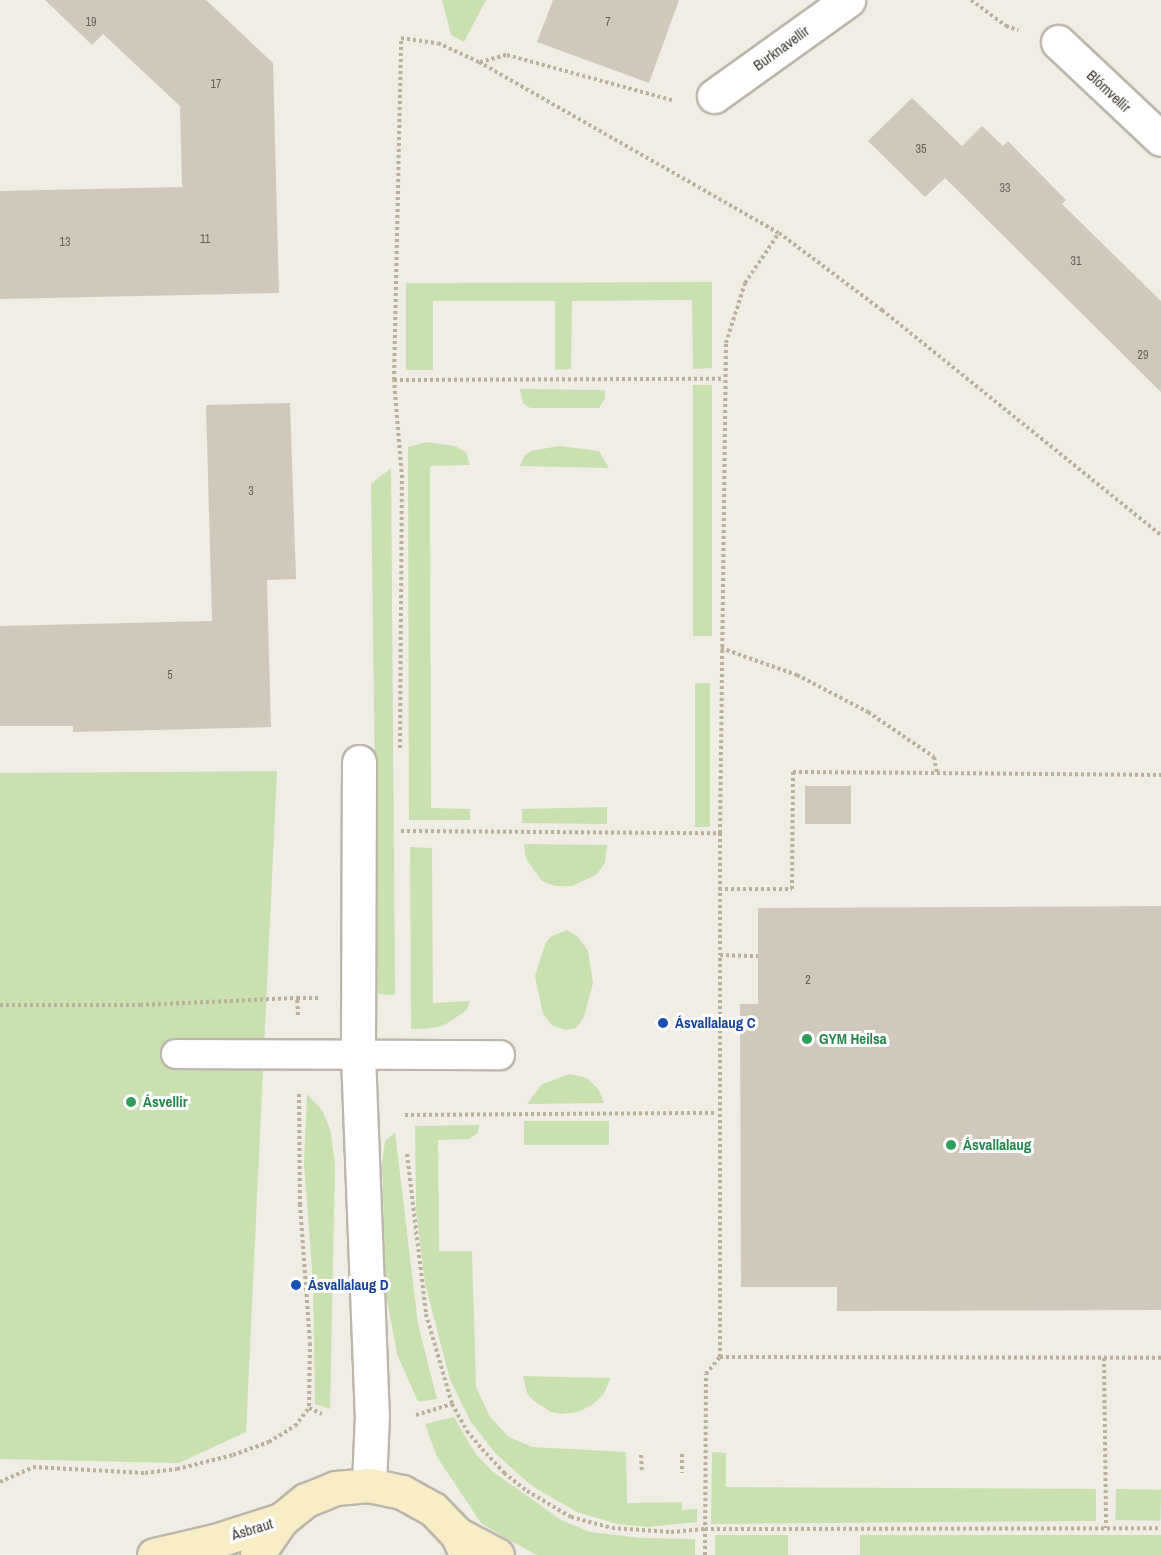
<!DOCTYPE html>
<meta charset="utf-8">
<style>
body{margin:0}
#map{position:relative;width:1161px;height:1555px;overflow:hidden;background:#f0ede4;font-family:"Archivo Narrow",sans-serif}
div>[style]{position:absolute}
.green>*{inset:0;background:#c9e0b1;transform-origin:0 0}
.building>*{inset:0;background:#d0c9bb;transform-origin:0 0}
.path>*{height:4px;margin-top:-2px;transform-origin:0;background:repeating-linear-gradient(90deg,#bab09b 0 3px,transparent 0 6px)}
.roads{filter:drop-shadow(2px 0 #bdb7ab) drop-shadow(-2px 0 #bdb7ab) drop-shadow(0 2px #bdb7ab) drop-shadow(0 -2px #bdb7ab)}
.lane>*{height:28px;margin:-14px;padding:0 14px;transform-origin:14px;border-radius:14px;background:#fff}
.street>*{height:33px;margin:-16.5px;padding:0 16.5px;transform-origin:16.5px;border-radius:16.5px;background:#fff}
.secondary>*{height:33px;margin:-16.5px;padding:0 16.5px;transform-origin:16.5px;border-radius:16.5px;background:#f7eec7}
.dots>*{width:16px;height:16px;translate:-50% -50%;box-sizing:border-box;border:3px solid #fff;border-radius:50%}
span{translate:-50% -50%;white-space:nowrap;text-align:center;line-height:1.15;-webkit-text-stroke:6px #fff;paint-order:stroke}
.number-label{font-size:12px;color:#656056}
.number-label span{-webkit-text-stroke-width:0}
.street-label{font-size:15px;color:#413d35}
.transit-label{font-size:15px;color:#164399;font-weight:700}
.left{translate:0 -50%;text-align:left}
.leisure-label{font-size:15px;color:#27864d;font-weight:700}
</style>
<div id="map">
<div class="green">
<div style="clip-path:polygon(442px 0,486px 0,464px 42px,451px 35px)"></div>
<div style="clip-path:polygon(712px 282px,712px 368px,693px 369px,692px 300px,572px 301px,571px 369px,555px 370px,555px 301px,433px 301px,433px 370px,406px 370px,406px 283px)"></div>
<div style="left:693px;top:385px;width:19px;height:251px"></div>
<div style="clip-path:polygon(520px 389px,605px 390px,605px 398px,599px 408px,530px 408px,523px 403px)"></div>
<div style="clip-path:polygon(426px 442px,455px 446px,466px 452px,470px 465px,430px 466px,430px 519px,431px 808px,470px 809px,470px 820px,409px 820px,408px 447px)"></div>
<div style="clip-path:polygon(559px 446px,599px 451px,609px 468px,520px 466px,524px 456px,531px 451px)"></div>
<div style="clip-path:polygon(391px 468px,395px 995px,378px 994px,371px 484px)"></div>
<div style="left:695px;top:683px;width:15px;height:144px"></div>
<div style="clip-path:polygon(277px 771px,246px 1432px,179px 1463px,0 1459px,0 773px)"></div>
<div style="clip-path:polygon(607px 807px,607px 824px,522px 823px,522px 809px)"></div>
<div style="clip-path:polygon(524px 844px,607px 845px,605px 863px,596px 875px,572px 886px,555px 886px,542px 881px,526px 859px)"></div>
<div style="clip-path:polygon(410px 847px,432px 848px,433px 1003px,470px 1001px,467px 1010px,443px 1026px,423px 1029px,411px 1029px)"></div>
<div style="clip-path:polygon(567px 930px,578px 937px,588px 951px,593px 983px,584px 1017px,576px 1028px,565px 1030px,552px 1025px,543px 1014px,535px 976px,546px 942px,552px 936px)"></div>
<div style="clip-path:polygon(570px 1074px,587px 1078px,599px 1090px,604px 1103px,527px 1104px,542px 1084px)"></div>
<div style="clip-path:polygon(307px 1094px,322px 1110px,330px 1129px,335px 1164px,330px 1409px,315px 1404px,313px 1281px,304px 1164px)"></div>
<div style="left:524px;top:1121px;width:85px;height:24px"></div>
<div style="clip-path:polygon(479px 1125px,478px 1133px,469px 1139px,438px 1140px,439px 1251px,472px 1251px,476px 1387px,490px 1417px,509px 1437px,532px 1447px,626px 1452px,627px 1503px,682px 1502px,682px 1510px,697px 1509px,697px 1522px,648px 1527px,617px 1524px,577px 1512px,532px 1486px,496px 1454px,471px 1422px,450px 1380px,425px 1283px,416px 1209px,415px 1126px)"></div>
<div style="clip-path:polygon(395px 1132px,418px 1324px,437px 1399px,418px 1402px,397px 1354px,386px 1294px,382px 1164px,385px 1141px)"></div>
<div style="clip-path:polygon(523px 1376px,558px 1377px,611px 1378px,603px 1395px,592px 1405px,578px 1412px,561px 1414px,551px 1412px,534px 1401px,527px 1393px)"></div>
<div style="clip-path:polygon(454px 1417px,475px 1453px,492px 1471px,561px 1520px,590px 1532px,641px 1538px,695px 1539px,695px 1555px,537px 1555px,509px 1540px,481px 1523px,437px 1457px,425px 1424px)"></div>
<div style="clip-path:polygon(712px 1452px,726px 1453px,726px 1487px,1096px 1489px,1096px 1521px,711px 1524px)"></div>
<div style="left:1116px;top:1489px;width:45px;height:31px;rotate:1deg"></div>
<div style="left:788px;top:1535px;width:20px;height:73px;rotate:90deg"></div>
<div style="left:1161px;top:1535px;width:20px;height:301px;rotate:90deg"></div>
</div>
<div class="building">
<div style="clip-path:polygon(45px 0,206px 0,273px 63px,279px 293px,0 299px,0 191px,182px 187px,180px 106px,103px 34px,92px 45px)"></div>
<div style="clip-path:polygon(553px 0,679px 0,649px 83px,537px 42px)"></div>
<div style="clip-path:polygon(912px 98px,962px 146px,982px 126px,1003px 146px,1008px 141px,1066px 200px,1062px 204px,1161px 301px,1161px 392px,945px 178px,925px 197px,868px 141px)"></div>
<div style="clip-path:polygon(290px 403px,296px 579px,267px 580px,271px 727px,73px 732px,73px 726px,0 726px,0 626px,212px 621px,206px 405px)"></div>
<div style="left:805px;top:786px;width:46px;height:38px"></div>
<div style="clip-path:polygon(1161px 906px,1161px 1310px,837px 1311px,837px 1287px,741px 1287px,740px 1004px,758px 1004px,758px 908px)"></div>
</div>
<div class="path">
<div style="left:971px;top:0;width:44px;rotate:36.6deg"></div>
<div style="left:1006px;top:26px;width:13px;rotate:18deg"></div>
<div style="left:480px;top:62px;width:28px;rotate:-15deg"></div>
<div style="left:507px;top:55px;width:171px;rotate:15.3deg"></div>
<div style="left:394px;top:380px;width:330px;rotate:-0.2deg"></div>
<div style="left:721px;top:648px;width:81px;rotate:19.6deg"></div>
<div style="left:797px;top:675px;width:80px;rotate:27.5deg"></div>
<div style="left:868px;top:712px;width:80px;rotate:34.3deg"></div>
<div style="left:934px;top:757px;width:16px;rotate:79deg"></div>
<div style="left:937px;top:773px;width:224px;rotate:0.5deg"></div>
<div style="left:400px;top:748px;width:270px;rotate:-89.6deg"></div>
<div style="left:402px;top:478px;width:98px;rotate:-94.7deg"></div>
<div style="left:394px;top:380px;width:342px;rotate:-88.8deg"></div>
<div style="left:401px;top:38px;width:37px;rotate:8deg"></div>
<div style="left:438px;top:43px;width:45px;rotate:24.9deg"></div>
<div style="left:479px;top:62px;width:345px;rotate:29.7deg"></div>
<div style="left:779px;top:233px;width:129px;rotate:36.8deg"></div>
<div style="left:882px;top:310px;width:358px;rotate:38.9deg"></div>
<div style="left:401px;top:831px;width:319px;rotate:0.4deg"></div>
<div style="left:720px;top:833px;width:122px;rotate:90deg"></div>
<div style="left:720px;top:955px;width:38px;rotate:2deg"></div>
<div style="left:720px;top:833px;width:490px;rotate:-89.3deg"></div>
<div style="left:726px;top:343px;width:63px;rotate:-72.4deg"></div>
<div style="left:745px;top:283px;width:60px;rotate:-55.8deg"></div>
<div style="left:719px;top:889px;width:73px"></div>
<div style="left:792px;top:889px;width:117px;rotate:-89.5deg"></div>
<div style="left:793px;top:772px;width:144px;rotate:0.4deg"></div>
<div style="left:0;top:1005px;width:140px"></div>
<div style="left:140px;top:1005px;width:157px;rotate:-2.6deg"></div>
<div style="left:298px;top:1015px;width:17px;rotate:-93deg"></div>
<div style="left:297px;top:998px;width:21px"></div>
<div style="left:299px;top:1094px;width:110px;rotate:89.5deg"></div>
<div style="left:300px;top:1204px;width:139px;rotate:85.9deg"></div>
<div style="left:310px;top:1343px;width:65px;rotate:90.9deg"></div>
<div style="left:405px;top:1115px;width:312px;rotate:-0.4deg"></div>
<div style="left:407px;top:1154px;width:161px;rotate:83.2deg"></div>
<div style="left:426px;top:1314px;width:94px;rotate:73.9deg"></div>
<div style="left:720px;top:1357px;width:441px;rotate:0.1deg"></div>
<div style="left:1104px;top:1358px;width:170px;rotate:89.3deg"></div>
<div style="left:416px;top:1415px;width:38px;rotate:-17deg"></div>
<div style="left:452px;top:1404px;width:31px;rotate:61deg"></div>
<div style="left:467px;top:1431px;width:23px;rotate:50deg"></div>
<div style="left:482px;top:1449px;width:33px;rotate:47deg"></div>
<div style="left:504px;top:1473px;width:29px;rotate:38deg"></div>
<div style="left:527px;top:1491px;width:51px;rotate:30.6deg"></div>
<div style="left:571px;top:1517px;width:42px;rotate:15deg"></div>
<div style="left:612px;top:1528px;width:59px;rotate:3.9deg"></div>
<div style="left:671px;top:1532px;width:34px;rotate:-5deg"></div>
<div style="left:705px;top:1529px;width:456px;rotate:-0.1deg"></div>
<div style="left:682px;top:1454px;width:19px;rotate:90deg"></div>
<div style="left:641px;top:1455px;width:18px;rotate:87deg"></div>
<div style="left:0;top:1482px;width:36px;rotate:-24deg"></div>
<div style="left:33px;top:1467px;width:112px;rotate:3.1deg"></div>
<div style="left:145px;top:1473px;width:32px;rotate:-7deg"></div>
<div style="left:177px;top:1469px;width:58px;rotate:-14deg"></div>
<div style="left:233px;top:1455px;width:38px;rotate:-20deg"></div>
<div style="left:269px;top:1442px;width:31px;rotate:-32deg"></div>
<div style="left:295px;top:1426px;width:23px;rotate:-52deg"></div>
<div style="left:309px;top:1408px;width:14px;rotate:25deg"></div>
<div style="left:705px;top:1555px;width:181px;rotate:-89.7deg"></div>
<div style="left:706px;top:1374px;width:22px;rotate:-51deg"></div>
<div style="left:720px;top:1357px;width:402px;rotate:-90deg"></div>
</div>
<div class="roads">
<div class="lane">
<div style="left:176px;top:1054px;width:324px;rotate:0.2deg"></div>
</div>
<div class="street">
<div style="left:1058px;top:42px;width:141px;rotate:43.3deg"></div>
<div style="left:714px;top:96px;width:165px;rotate:-35.6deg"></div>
<div style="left:359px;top:762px;width:293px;rotate:90.2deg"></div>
<div style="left:358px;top:1055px;width:360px;rotate:87.8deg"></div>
<div style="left:372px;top:1415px;width:70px;rotate:92.5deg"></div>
</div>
<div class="secondary">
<div style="left:457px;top:1534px;width:45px;rotate:27.7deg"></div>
<div style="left:154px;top:1555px;width:63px;rotate:-12.9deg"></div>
<div style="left:215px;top:1541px;width:69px;rotate:-17.7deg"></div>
<div style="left:257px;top:1555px;width:42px;rotate:-55.6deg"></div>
<div style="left:281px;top:1520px;width:32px;rotate:-39deg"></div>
<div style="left:306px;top:1500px;width:32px;rotate:-22deg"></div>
<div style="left:336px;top:1488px;width:33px;rotate:-5deg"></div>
<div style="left:369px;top:1485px;width:34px;rotate:12deg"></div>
<div style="left:402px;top:1492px;width:35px;rotate:29deg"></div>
<div style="left:433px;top:1509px;width:35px;rotate:46deg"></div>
<div style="left:457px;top:1534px;width:23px;rotate:65deg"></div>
</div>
</div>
<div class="dots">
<div style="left:663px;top:1023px;background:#1a4fb4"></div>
<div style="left:807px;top:1039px;background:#2e9e5b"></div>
<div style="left:131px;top:1102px;background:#2e9e5b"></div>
<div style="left:951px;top:1145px;background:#2e9e5b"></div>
<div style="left:296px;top:1285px;background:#1a4fb4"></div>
</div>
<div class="number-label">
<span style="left:91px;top:23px">19</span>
<span style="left:608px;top:23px">7</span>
<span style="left:216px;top:85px">17</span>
<span style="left:921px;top:150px">35</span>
<span style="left:1005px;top:189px">33</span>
<span style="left:205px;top:240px">11</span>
<span style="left:65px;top:243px">13</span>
<span style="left:1076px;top:262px">31</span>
<span style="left:1143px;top:356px">29</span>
<span style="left:251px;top:492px">3</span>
<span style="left:170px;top:676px">5</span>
<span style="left:808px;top:981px">2</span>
</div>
<div class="street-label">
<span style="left:781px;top:48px;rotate:-36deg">Burknavellir</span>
<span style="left:1109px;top:91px;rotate:43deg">Blómvellir</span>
<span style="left:252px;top:1529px;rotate:-17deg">Ásbraut</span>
</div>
<div class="transit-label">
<span class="left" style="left:675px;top:1023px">Ásvallalaug C</span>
<span class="left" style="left:308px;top:1285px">Ásvallalaug D</span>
</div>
<div class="leisure-label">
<span class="left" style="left:819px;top:1039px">GYM Heilsa</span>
<span class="left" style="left:143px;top:1102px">Ásvellir</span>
<span class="left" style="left:963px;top:1145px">Ásvallalaug</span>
</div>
</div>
